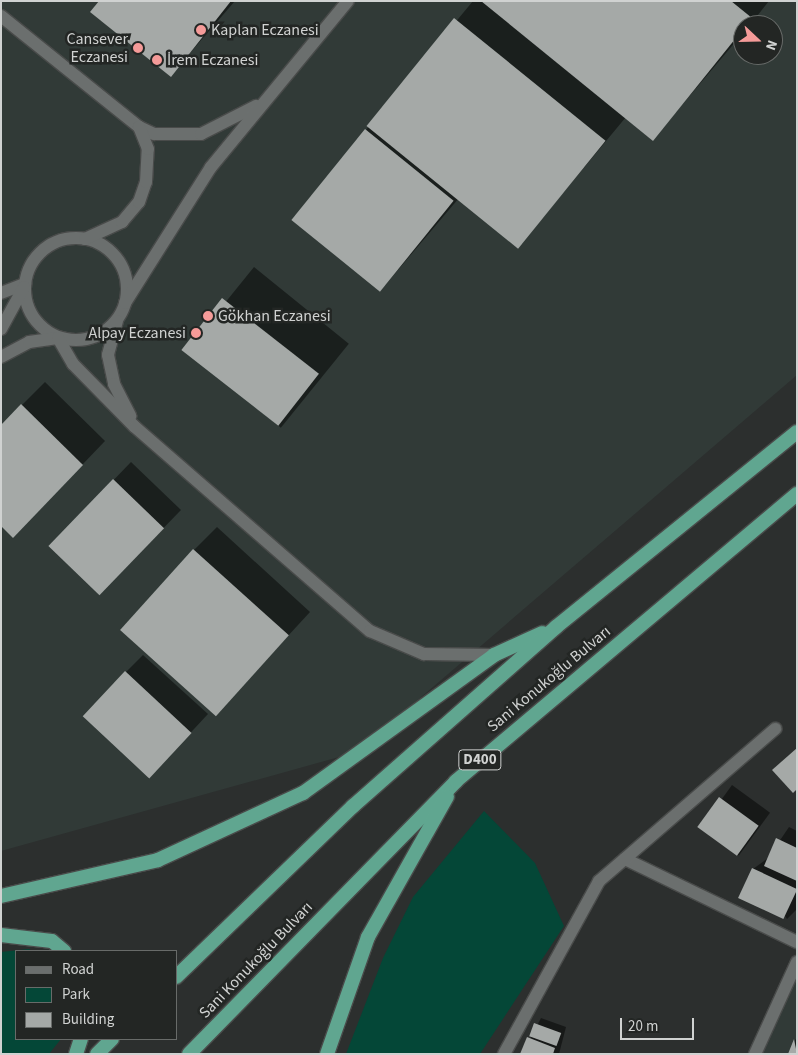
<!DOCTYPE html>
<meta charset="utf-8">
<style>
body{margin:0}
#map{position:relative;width:798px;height:1055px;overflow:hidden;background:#2c2f2e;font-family:"Source Sans 3",sans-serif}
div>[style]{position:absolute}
.built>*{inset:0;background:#313a37}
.green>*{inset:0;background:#044737}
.shadow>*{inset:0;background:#0007;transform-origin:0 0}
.building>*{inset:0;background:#a5a9a7;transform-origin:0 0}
.roads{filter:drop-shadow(1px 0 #494b4a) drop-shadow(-1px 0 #494b4a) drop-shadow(0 1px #494b4a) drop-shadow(0 -1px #494b4a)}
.minor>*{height:12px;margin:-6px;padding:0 6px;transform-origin:6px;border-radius:6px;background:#6b6f6e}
.tertiary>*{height:12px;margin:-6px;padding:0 6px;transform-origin:6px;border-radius:6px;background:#6b6f6e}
.tertiary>.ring{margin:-6px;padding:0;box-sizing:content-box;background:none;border:12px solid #6b6f6e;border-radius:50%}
.trunk>*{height:14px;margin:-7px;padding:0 7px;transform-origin:7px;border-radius:7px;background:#60a690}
.dots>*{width:14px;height:14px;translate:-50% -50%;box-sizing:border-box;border:2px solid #232624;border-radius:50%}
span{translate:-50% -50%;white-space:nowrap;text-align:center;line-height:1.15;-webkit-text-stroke:5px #232624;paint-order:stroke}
.shield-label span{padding:1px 4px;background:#232624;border:1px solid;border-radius:4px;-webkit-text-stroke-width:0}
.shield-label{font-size:15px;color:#d0d2d1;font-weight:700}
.poi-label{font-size:16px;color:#d0d2d1}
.left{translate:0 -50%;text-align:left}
.right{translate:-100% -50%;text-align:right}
.street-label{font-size:16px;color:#d0d2d1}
.frame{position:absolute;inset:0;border:2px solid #d0d2d1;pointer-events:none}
.legend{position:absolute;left:15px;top:950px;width:162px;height:90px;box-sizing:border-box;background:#232624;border:1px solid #686b69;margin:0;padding:6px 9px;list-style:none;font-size:15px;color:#d0d2d1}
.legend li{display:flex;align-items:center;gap:10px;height:25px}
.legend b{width:25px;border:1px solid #686b69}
.north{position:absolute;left:733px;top:15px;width:50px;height:50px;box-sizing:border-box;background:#232624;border:1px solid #686b69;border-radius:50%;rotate:111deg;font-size:14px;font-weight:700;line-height:20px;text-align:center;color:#d0d2d1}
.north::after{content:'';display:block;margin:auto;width:18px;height:22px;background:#f59b99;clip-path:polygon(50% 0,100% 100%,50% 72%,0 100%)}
.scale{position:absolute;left:620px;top:1018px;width:74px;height:22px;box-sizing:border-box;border:2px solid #d0d2d1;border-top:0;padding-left:6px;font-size:15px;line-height:18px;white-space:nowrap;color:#d0d2d1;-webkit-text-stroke:4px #232624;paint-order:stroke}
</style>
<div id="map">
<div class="built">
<div style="clip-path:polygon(evenodd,1px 1px,797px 1px,797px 375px,357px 752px,1px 851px,1px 1px,743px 25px,773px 25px,773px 55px,743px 55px,743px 25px)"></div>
<div style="clip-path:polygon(797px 962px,797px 1054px,755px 1054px)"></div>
</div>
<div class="green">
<div style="clip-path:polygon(484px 811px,535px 863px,564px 926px,480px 1054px,346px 1054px,383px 958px,413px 897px)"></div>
<div style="clip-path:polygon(29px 949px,32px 951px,16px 951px,16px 1039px,61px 1039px,49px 1054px,1px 1054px,1px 952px)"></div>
</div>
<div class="shadow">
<div style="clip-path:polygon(101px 1px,235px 1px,171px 75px)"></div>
<div style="clip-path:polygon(473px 1px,769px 1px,750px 25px,743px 25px,743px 33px,653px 139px,626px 117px,519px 246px,459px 198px,381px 290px,366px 130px)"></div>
<div style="left:254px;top:267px;width:122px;height:108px;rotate:39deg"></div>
<div style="clip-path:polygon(45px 382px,105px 441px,36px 513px,1px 426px)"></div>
<div style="clip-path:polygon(131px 462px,181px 510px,117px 576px,50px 546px)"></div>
<div style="clip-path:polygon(217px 527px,310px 612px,216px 714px,194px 550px)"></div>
<div style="clip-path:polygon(143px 655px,208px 714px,166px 759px,126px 672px)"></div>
<div style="left:732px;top:785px;width:47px;height:53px;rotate:36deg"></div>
<div style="clip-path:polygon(789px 827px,797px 831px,797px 909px,787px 919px,753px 869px,768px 858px)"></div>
<div style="clip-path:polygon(541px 1018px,566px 1027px,559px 1054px,522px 1054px)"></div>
<div style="clip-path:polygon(797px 1038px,797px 1054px,790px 1054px,795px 1040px)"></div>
</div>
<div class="building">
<div style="clip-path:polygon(99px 1px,231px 1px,171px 77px,90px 12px)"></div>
<div style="clip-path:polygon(481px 1px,731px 1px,752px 18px,653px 141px)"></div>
<div style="left:454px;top:18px;width:195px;height:139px;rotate:39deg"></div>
<div style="left:365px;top:129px;width:114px;height:117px;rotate:39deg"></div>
<div style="left:222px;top:298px;width:123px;height:66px;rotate:38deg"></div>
<div style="clip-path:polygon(21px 404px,83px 465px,13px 538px,1px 526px,1px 425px)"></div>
<div style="left:113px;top:479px;width:71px;height:93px;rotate:44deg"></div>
<div style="left:193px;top:549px;width:129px;height:109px;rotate:42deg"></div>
<div style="left:125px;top:671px;width:91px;height:62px;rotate:43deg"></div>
<div style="clip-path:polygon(797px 748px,797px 789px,793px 793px,772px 770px)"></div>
<div style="left:719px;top:797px;width:49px;height:37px;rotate:36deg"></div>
<div style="clip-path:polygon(776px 838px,797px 848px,797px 881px,764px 866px)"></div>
<div style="left:752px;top:868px;width:50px;height:33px;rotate:25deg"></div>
<div style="left:534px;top:1023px;width:29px;height:14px;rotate:20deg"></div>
<div style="clip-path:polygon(527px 1037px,555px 1048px,553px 1054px,520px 1054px)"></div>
<div style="clip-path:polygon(794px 1039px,797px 1054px,788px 1054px)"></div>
</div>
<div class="roads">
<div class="minor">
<div style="left:1px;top:16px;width:177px;rotate:38.8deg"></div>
<div style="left:1px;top:293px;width:26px;rotate:-21deg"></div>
<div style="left:625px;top:859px;width:191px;rotate:25.8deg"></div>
<div style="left:504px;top:1054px;width:197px;rotate:-61.2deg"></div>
<div style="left:599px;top:881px;width:233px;rotate:-40.8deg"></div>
<div style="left:755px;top:1054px;width:101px;rotate:-65.5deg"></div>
</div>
<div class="tertiary">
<div style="left:139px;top:127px;width:17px;rotate:25deg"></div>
<div style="left:154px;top:134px;width:47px"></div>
<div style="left:201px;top:134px;width:62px;rotate:-27deg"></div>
<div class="ring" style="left:25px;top:238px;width:90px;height:90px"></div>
<div style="left:85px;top:239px;width:41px;rotate:-24.7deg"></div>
<div style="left:122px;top:222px;width:26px;rotate:-50deg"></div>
<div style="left:139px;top:202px;width:21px;rotate:-71deg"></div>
<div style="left:146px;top:182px;width:33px;rotate:-87deg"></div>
<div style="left:148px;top:149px;width:24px;rotate:-112deg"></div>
<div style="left:125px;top:303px;width:161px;rotate:-57.7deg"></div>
<div style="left:211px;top:167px;width:215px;rotate:-50.5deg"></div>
<div style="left:117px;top:321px;width:35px;rotate:105deg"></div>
<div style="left:108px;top:355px;width:30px;rotate:78deg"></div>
<div style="left:114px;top:384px;width:36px;rotate:63deg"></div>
<div style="left:1px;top:329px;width:48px;rotate:-61.3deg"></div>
<div style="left:1px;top:357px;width:32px;rotate:-28deg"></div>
<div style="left:29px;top:342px;width:29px;rotate:-8deg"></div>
<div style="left:58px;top:338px;width:30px;rotate:60deg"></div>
<div style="left:73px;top:364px;width:88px;rotate:45.5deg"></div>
<div style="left:135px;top:427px;width:311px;rotate:41deg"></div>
<div style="left:370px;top:631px;width:59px;rotate:23.1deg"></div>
<div style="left:424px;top:654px;width:70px;rotate:0.8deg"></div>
</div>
<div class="trunk">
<div style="left:1px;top:896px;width:161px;rotate:-12.9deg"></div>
<div style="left:158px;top:860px;width:160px;rotate:-24.8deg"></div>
<div style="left:303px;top:793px;width:236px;rotate:-35.8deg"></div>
<div style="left:494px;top:655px;width:53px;rotate:-24.6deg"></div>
<div style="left:1px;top:935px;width:51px;rotate:6.7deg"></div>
<div style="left:52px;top:941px;width:16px;rotate:40deg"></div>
<div style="left:176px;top:977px;width:246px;rotate:-44deg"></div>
<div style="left:353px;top:806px;width:271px;rotate:-41.4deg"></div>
<div style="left:556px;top:627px;width:310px;rotate:-39deg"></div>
<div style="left:76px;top:1054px;width:16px;rotate:-72deg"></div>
<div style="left:97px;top:1054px;width:21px;rotate:-45deg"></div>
<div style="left:189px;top:1054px;width:382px;rotate:-45.6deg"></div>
<div style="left:456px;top:781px;width:446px;rotate:-40.1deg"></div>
<div style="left:327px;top:1054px;width:124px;rotate:-70.7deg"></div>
<div style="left:368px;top:937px;width:161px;rotate:-60.6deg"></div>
</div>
</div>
<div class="dots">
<div style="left:201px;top:30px;background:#f59b99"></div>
<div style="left:138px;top:48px;background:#f59b99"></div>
<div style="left:157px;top:60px;background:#f59b99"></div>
<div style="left:208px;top:316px;background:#f59b99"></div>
<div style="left:196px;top:333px;background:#f59b99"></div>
</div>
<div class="shield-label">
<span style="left:480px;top:760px">D400</span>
</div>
<div class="poi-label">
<span class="left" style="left:211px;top:30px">Kaplan Eczanesi</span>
<span class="right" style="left:128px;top:48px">Cansever<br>Eczanesi</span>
<span class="left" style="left:167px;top:60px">İrem Eczanesi</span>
<span class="left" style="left:218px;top:316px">Gökhan Eczanesi</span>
<span class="right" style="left:186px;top:333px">Alpay Eczanesi</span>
</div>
<div class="street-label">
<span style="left:549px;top:679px;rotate:-40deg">Sani Konukoğlu Bulvarı</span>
<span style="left:256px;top:960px;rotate:-46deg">Sani Konukoğlu Bulvarı</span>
</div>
<div class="frame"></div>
<ul class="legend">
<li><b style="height:6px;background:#6b6f6e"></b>Road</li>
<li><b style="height:14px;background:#044737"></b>Park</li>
<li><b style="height:14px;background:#a5a9a7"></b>Building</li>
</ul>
<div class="north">N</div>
<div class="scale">20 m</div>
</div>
